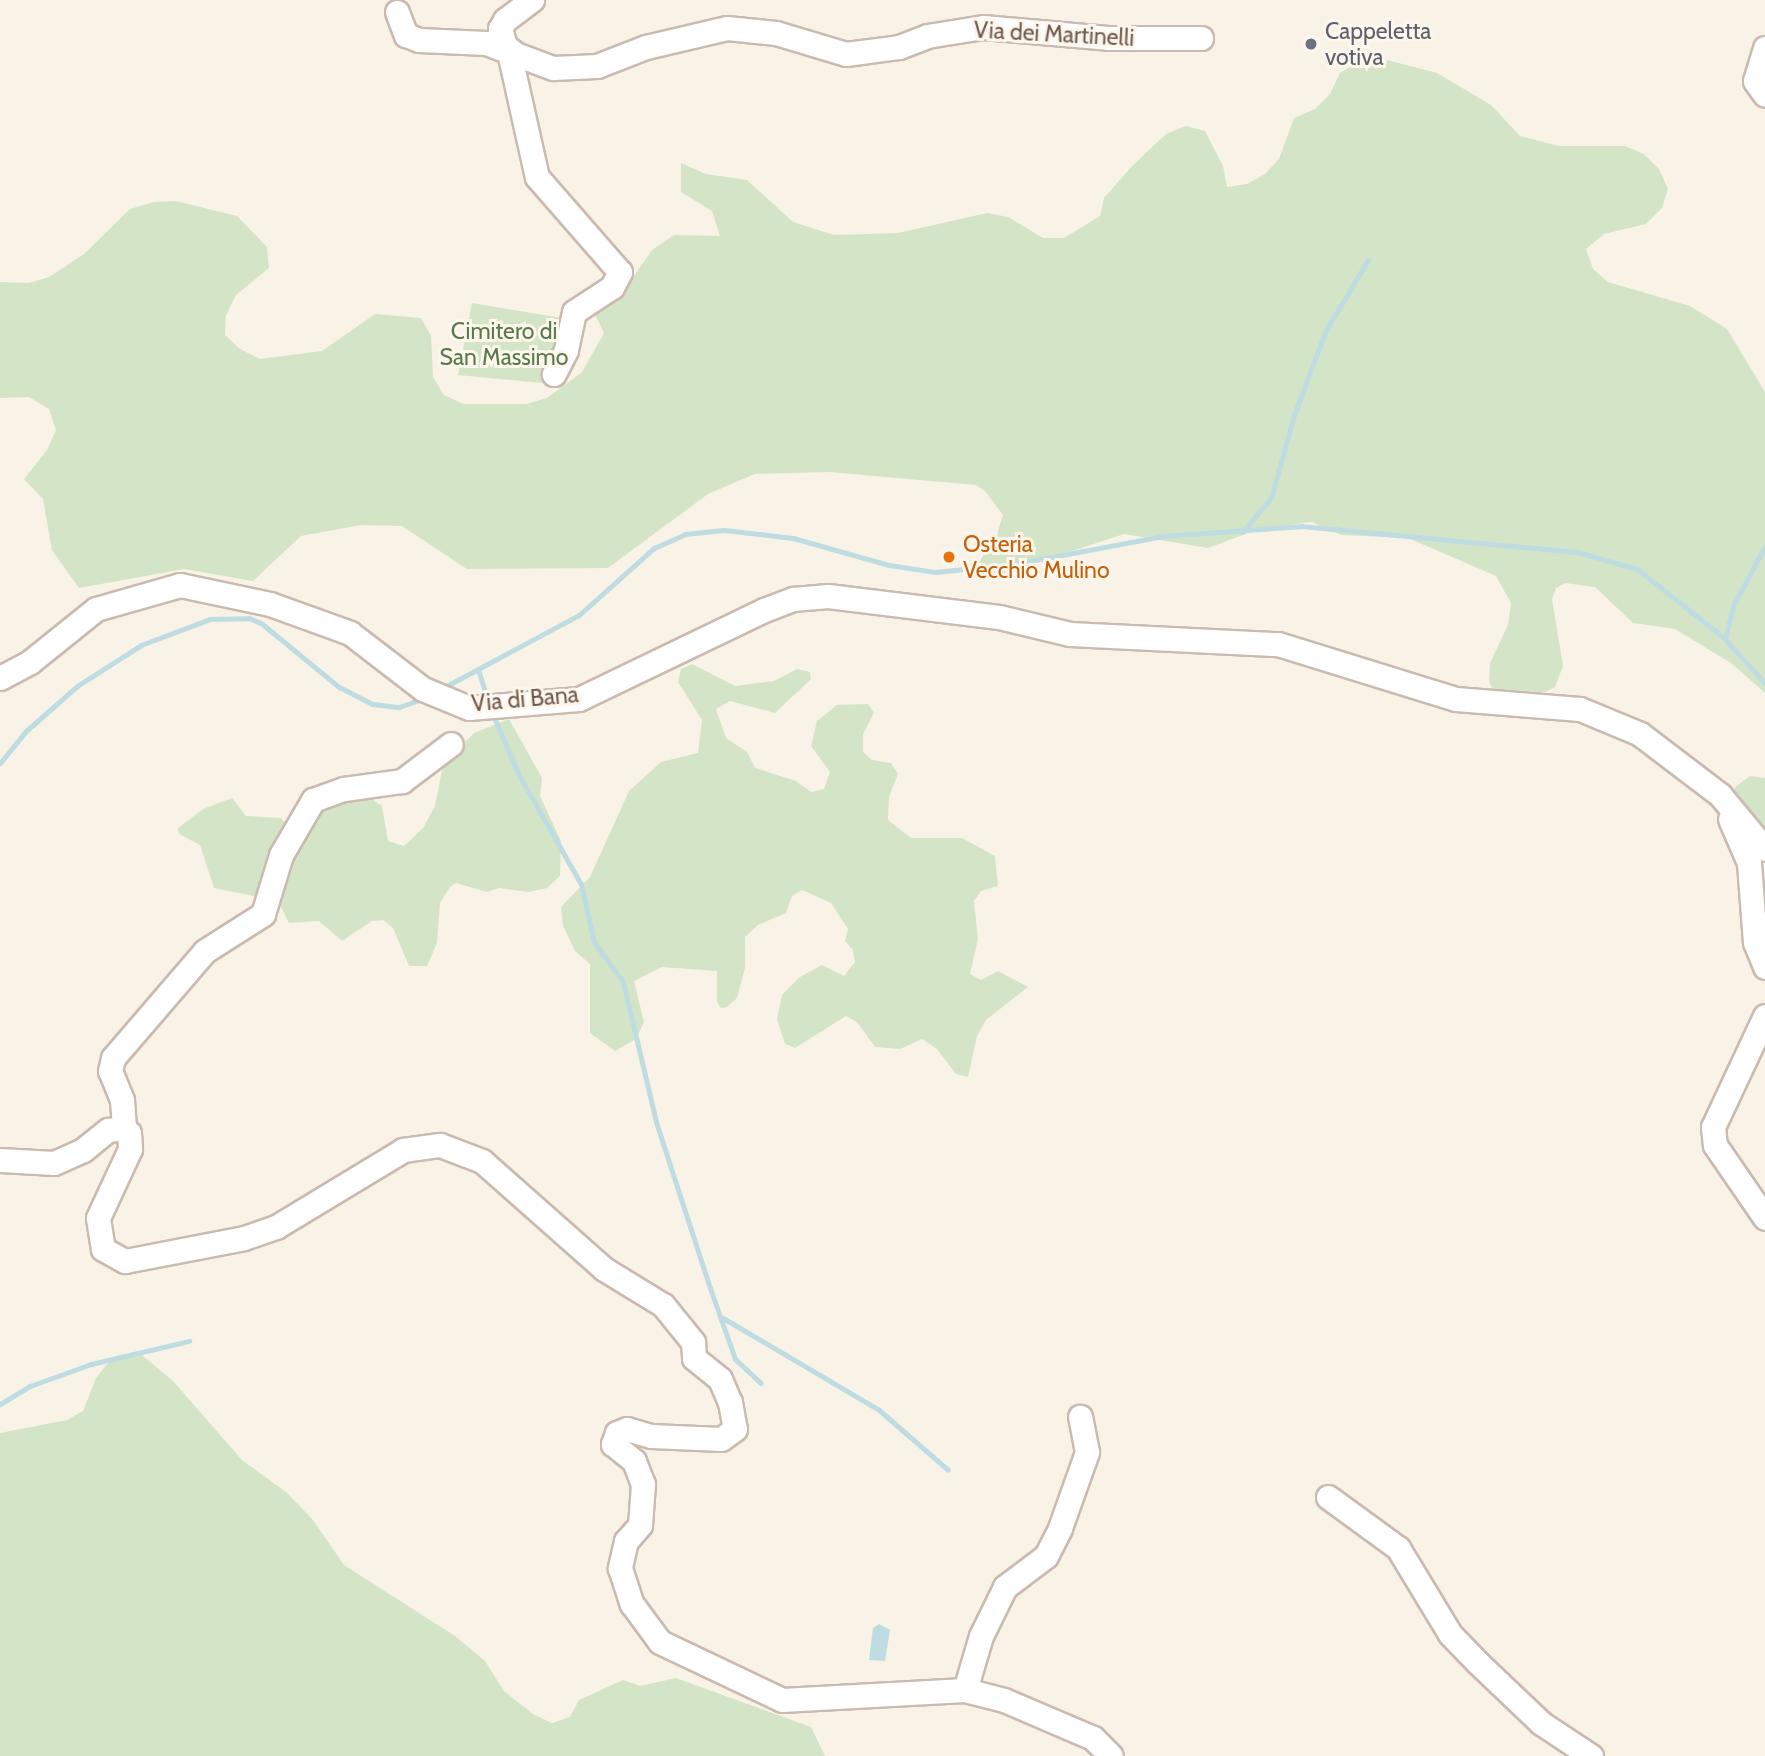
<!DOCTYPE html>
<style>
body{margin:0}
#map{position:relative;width:1765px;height:1756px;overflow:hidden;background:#f9f2e7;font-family:Cabin,sans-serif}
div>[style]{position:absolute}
.green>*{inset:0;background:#d4e5c7}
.water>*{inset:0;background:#bedce1}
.stream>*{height:5px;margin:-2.5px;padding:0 2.5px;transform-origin:2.5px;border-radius:2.5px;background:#bedce1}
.roads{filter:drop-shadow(2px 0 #cabaaf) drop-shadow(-2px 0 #cabaaf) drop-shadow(0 2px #cabaaf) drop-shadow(0 -2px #cabaaf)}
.minor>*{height:23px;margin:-11.5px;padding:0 11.5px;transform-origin:11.5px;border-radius:11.5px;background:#fff}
.dots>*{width:19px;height:19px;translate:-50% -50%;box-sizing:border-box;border:4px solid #fdf6ed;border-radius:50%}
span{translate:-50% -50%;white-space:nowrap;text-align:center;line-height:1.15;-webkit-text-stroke:6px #fdf6ed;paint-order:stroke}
.worship-label{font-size:23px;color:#5b616d}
.left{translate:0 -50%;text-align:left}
.street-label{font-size:23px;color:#705a4f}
.park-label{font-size:23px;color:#597a4c}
.food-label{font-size:23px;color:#c56008}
</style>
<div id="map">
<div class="green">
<div style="clip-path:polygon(1379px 58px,1437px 73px,1491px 105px,1520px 136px,1559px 146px,1625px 146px,1644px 154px,1659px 169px,1668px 189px,1662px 208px,1646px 224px,1604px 234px,1586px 249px,1593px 269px,1608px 282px,1690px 306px,1727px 329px,1765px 392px,1765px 693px,1731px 663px,1675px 629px,1633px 623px,1595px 587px,1565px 583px,1556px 588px,1552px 599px,1563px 666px,1555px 687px,1545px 692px,1494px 691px,1489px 682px,1490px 663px,1508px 625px,1511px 603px,1496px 576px,1408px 538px,1341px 535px,1312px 522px,1259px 529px,1208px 548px,1124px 534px,984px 580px,977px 572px,979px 562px,997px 534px,1003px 515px,985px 491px,976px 485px,829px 472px,755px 474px,708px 494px,608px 568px,467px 569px,402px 526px,361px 525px,301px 536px,253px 581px,184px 569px,79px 588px,52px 550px,43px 499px,24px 479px,47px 450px,56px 430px,49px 409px,29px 397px,0 398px,0 282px,29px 283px,49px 277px,84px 254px,130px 209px,154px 202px,176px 201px,237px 216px,267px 247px,269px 268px,236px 295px,226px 315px,225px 335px,240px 349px,260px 359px,322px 351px,375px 314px,421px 318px,431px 336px,433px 377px,444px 395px,463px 404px,526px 404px,547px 398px,582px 372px,604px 333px,594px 312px,616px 302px,652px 250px,674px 235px,720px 236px,712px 211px,681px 192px,681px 163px,706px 174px,747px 180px,793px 222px,834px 235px,898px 233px,987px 213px,1008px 217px,1043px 238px,1064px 238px,1100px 216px,1104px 198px,1133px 165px,1166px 134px,1186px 126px,1205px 131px,1223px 166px,1227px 187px,1247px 184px,1265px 174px,1279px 159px,1294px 118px,1315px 109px,1330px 94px,1340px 73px,1358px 62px)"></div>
<div style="clip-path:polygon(472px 303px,561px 318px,568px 328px,543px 383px,458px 375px)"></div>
<div style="clip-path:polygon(692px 664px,735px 686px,774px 681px,797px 669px,810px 672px,811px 679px,775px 713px,730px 701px,716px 709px,726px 738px,747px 752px,755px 768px,796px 781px,811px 792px,824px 789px,830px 772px,811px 746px,817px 721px,837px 705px,868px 704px,874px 713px,863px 734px,863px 752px,872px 760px,891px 763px,898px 774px,889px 797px,888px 820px,911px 838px,962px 838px,995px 856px,998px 886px,981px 891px,974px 901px,978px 939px,970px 974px,981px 980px,998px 971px,1028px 987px,986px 1020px,977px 1036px,968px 1077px,956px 1074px,937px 1049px,922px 1039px,900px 1049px,875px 1047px,857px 1022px,846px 1016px,795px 1048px,785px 1044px,777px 1019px,782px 995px,800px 977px,822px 965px,844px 976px,855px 962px,853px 950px,845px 941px,848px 929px,831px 903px,802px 890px,792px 896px,786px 913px,758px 925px,745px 937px,745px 968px,737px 998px,727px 1007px,721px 1008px,717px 1002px,717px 971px,662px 967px,634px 981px,644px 1022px,636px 1039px,615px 1051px,590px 1033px,590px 964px,575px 951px,563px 926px,561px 907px,590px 877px,629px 791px,661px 762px,698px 753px,702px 720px,678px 682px,681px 669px)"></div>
<div style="clip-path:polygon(509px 719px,542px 778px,540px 796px,561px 841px,560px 876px,547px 888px,529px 892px,499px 888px,487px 892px,456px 883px,450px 887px,440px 903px,437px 943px,427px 966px,409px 966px,393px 928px,383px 920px,372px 921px,342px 941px,319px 921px,289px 923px,278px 901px,214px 888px,200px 845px,179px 834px,178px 828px,203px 809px,232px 798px,246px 816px,281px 818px,293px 831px,343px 799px,367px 796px,382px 806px,388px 841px,404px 846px,423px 828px,435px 806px,443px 765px,474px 733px)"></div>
<div style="clip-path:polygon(1750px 776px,1765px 778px,1765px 835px,1735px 798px,1734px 788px)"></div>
<div style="clip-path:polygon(124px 1354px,142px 1355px,173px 1381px,242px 1460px,286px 1492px,313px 1520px,344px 1565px,455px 1636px,485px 1661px,504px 1691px,533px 1714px,552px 1723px,570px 1717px,579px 1700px,623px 1680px,640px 1686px,676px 1678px,811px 1727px,825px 1756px,0 1756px,0 1433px,67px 1420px,83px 1411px,96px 1378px,108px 1363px)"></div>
</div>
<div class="water">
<div style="clip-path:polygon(879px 1624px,890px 1630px,885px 1661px,869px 1660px,873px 1628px)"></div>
</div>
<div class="stream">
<div style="left:1242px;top:532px;width:45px;rotate:-49.5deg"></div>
<div style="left:1271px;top:498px;width:86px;rotate:-74.5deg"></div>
<div style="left:1294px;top:415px;width:89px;rotate:-69.5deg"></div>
<div style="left:1325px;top:332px;width:84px;rotate:-59.2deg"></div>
<div style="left:1725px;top:639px;width:36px;rotate:-76deg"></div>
<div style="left:1734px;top:604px;width:66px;rotate:-61.9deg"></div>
<div style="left:478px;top:669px;width:31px;rotate:73deg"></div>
<div style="left:439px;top:690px;width:159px;rotate:-28.2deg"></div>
<div style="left:579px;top:615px;width:101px;rotate:-41.8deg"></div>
<div style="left:654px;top:548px;width:34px;rotate:-24deg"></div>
<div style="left:685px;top:534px;width:39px;rotate:-6deg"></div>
<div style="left:724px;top:530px;width:69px;rotate:6.6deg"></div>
<div style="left:793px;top:538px;width:100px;rotate:15.7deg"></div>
<div style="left:889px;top:565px;width:47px;rotate:8.7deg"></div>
<div style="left:935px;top:572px;width:79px;rotate:-5.8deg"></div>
<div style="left:1014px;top:564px;width:152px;rotate:-10.6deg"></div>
<div style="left:1163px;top:536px;width:138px;rotate:-4.1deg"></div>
<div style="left:1301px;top:526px;width:277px;rotate:5.4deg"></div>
<div style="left:1577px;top:552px;width:62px;rotate:15.8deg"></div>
<div style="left:1637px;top:569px;width:110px;rotate:38.3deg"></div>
<div style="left:1723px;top:637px;width:62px;rotate:47.6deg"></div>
<div style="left:493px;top:715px;width:65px;rotate:66.6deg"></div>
<div style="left:519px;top:775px;width:125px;rotate:60.4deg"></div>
<div style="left:581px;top:884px;width:59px;rotate:77.4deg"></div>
<div style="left:594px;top:942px;width:49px;rotate:54.1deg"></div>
<div style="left:623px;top:982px;width:144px;rotate:76.7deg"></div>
<div style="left:656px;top:1122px;width:175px;rotate:72deg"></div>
<div style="left:710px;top:1288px;width:75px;rotate:70.6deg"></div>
<div style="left:735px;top:1359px;width:35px;rotate:43deg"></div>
<div style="left:0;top:763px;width:41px;rotate:-50.9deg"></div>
<div style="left:26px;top:731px;width:68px;rotate:-41.4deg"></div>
<div style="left:77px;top:686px;width:76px;rotate:-32.6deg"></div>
<div style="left:141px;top:645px;width:74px;rotate:-20.6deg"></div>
<div style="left:210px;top:619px;width:39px;rotate:-1deg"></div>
<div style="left:249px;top:618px;width:13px;rotate:23deg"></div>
<div style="left:261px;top:623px;width:101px;rotate:39.4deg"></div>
<div style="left:339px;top:687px;width:38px;rotate:27deg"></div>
<div style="left:373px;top:704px;width:26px;rotate:7deg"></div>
<div style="left:399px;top:707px;width:28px;rotate:-19deg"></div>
<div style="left:723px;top:1318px;width:181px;rotate:30.5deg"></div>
<div style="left:879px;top:1410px;width:91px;rotate:41deg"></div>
<div style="left:0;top:1404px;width:35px;rotate:-31deg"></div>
<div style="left:30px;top:1386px;width:65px;rotate:-19.8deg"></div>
<div style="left:91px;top:1364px;width:101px;rotate:-13.2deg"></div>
</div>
<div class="roads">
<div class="minor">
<div style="left:397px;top:12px;width:25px;rotate:69deg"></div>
<div style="left:406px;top:35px;width:14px;rotate:21deg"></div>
<div style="left:419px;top:40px;width:67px;rotate:2.6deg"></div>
<div style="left:486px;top:43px;width:72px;rotate:20.5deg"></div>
<div style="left:553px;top:68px;width:44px;rotate:-2.6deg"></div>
<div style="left:597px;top:66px;width:53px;rotate:-21.2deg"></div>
<div style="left:646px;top:47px;width:83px;rotate:-13.2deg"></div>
<div style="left:727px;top:28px;width:49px;rotate:5.8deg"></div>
<div style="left:776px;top:33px;width:73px;rotate:16.7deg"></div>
<div style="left:846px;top:54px;width:53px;rotate:-7.5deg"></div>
<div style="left:899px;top:47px;width:30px;rotate:-21deg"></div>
<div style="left:927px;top:36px;width:57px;rotate:-9.1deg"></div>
<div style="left:983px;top:27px;width:125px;rotate:5deg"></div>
<div style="left:1108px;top:38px;width:93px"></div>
<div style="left:1765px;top:48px;width:34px;rotate:107deg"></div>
<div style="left:1755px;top:81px;width:17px;rotate:54deg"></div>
<div style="left:509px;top:52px;width:128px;rotate:77.4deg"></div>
<div style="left:537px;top:177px;width:126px;rotate:48.9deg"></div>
<div style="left:620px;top:272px;width:17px;rotate:118deg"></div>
<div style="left:612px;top:287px;width:45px;rotate:146.7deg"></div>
<div style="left:574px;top:312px;width:39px;rotate:102deg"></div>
<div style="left:566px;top:350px;width:27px;rotate:117deg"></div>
<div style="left:517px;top:55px;width:15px;rotate:-143deg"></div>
<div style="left:505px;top:46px;width:18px;rotate:-106deg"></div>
<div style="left:500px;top:29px;width:10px;rotate:-61deg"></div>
<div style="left:505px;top:20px;width:34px;rotate:-37deg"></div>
<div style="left:0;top:678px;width:34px;rotate:-28deg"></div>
<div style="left:30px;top:662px;width:85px;rotate:-38.8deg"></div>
<div style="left:96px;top:609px;width:87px;rotate:-15.9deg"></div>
<div style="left:180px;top:585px;width:92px;rotate:11.9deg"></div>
<div style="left:270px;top:604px;width:85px;rotate:19.9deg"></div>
<div style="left:350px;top:633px;width:92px;rotate:37.5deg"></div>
<div style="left:423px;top:689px;width:50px;rotate:22.4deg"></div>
<div style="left:469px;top:708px;width:110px;rotate:-4.7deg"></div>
<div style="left:579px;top:699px;width:205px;rotate:-25.7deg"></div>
<div style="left:764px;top:610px;width:31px;rotate:-21deg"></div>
<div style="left:793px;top:599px;width:35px;rotate:-5deg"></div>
<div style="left:828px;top:596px;width:172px;rotate:7deg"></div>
<div style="left:999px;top:617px;width:73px;rotate:13.5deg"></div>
<div style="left:1070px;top:634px;width:208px;rotate:2.8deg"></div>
<div style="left:1278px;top:644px;width:186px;rotate:17.2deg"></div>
<div style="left:1456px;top:699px;width:124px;rotate:4.6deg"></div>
<div style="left:1580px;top:709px;width:65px;rotate:22.6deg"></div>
<div style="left:1640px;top:734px;width:101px;rotate:37.3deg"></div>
<div style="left:1720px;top:795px;width:70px;rotate:50.2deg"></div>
<div style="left:1730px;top:819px;width:48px;rotate:66.6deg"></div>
<div style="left:1749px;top:863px;width:79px;rotate:85.7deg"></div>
<div style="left:1755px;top:942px;width:27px;rotate:68deg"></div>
<div style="left:1765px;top:1016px;width:123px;rotate:115.1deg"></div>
<div style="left:1713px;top:1127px;width:18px;rotate:84deg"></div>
<div style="left:1715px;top:1145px;width:88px;rotate:55.6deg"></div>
<div style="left:124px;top:1128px;width:28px;rotate:-94deg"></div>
<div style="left:122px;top:1100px;width:31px;rotate:-112deg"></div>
<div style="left:110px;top:1071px;width:13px;rotate:-77deg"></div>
<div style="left:113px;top:1058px;width:141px;rotate:-49.3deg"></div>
<div style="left:205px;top:951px;width:69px;rotate:-32.5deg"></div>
<div style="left:263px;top:914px;width:62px;rotate:-73deg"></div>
<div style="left:281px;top:855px;width:64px;rotate:-59.8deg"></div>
<div style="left:313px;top:800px;width:33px;rotate:-20deg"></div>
<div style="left:344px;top:789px;width:59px;rotate:-7.9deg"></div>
<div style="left:402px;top:781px;width:61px;rotate:-37.1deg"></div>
<div style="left:0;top:1160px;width:54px;rotate:3.2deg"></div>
<div style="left:54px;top:1163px;width:32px;rotate:-24deg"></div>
<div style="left:83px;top:1150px;width:32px;rotate:-39deg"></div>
<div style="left:108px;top:1130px;width:16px;rotate:-7deg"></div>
<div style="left:124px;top:1128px;width:7px;rotate:45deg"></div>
<div style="left:129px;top:1133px;width:16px;rotate:86deg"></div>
<div style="left:130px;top:1149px;width:76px;rotate:114.9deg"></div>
<div style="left:98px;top:1218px;width:31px;rotate:81deg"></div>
<div style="left:103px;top:1249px;width:25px;rotate:29deg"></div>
<div style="left:125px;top:1261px;width:121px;rotate:-10.9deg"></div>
<div style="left:244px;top:1238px;width:34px;rotate:-19deg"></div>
<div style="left:276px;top:1227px;width:149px;rotate:-31.2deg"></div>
<div style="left:403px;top:1150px;width:37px;rotate:-8deg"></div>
<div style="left:440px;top:1145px;width:45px;rotate:20.9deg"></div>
<div style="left:482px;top:1161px;width:163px;rotate:41.5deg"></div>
<div style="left:604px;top:1269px;width:69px;rotate:31.4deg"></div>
<div style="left:663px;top:1305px;width:48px;rotate:51deg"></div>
<div style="left:693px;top:1342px;width:16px;rotate:86deg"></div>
<div style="left:694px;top:1358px;width:33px;rotate:39deg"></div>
<div style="left:720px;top:1379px;width:25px;rotate:67deg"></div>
<div style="left:730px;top:1402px;width:27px;rotate:80deg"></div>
<div style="left:735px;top:1429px;width:17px;rotate:144deg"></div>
<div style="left:721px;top:1439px;width:70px;rotate:-177.5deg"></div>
<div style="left:651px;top:1436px;width:25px;rotate:-164deg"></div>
<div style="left:627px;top:1429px;width:11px;rotate:158deg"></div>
<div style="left:617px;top:1433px;width:12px;rotate:110deg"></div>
<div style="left:613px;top:1444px;width:27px;rotate:39deg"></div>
<div style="left:634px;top:1461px;width:25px;rotate:69deg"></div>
<div style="left:643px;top:1484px;width:41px;rotate:94.2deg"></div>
<div style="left:640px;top:1525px;width:21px;rotate:131deg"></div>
<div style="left:626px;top:1541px;width:28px;rotate:103deg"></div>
<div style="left:620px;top:1568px;width:38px;rotate:72deg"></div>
<div style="left:632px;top:1604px;width:47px;rotate:53.6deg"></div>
<div style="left:660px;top:1642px;width:135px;rotate:25.4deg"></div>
<div style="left:782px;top:1700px;width:183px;rotate:-3.1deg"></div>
<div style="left:965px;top:1690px;width:40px;rotate:14.4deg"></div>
<div style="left:1004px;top:1700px;width:97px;rotate:23.1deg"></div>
<div style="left:1093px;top:1738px;width:25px;rotate:45deg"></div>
<div style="left:1328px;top:1497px;width:87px;rotate:36.1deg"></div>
<div style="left:1398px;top:1548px;width:100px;rotate:58.8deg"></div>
<div style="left:1450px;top:1634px;width:39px;rotate:46deg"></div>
<div style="left:1477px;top:1662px;width:88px;rotate:43.6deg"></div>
<div style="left:1541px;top:1723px;width:60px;rotate:33.4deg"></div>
<div style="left:965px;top:1690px;width:56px;rotate:-73.5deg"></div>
<div style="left:981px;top:1636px;width:55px;rotate:-63.9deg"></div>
<div style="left:1005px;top:1587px;width:51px;rotate:-37.1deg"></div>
<div style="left:1046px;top:1556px;width:31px;rotate:-63deg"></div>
<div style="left:1060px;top:1528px;width:81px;rotate:-70.4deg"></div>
<div style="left:1087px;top:1452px;width:36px;rotate:-101deg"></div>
</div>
</div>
<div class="dots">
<div style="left:1311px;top:44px;background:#6b7280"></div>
<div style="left:949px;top:557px;background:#e8710a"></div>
</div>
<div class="worship-label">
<span class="left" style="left:1325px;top:44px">Cappeletta<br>votiva</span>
</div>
<div class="street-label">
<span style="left:1054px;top:34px;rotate:3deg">Via dei Martinelli</span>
<span style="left:525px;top:699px;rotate:-5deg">Via di Bana</span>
</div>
<div class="park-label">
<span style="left:504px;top:344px">Cimitero di<br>San Massimo</span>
</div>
<div class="food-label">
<span class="left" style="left:963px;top:557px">Osteria<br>Vecchio Mulino</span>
</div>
</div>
